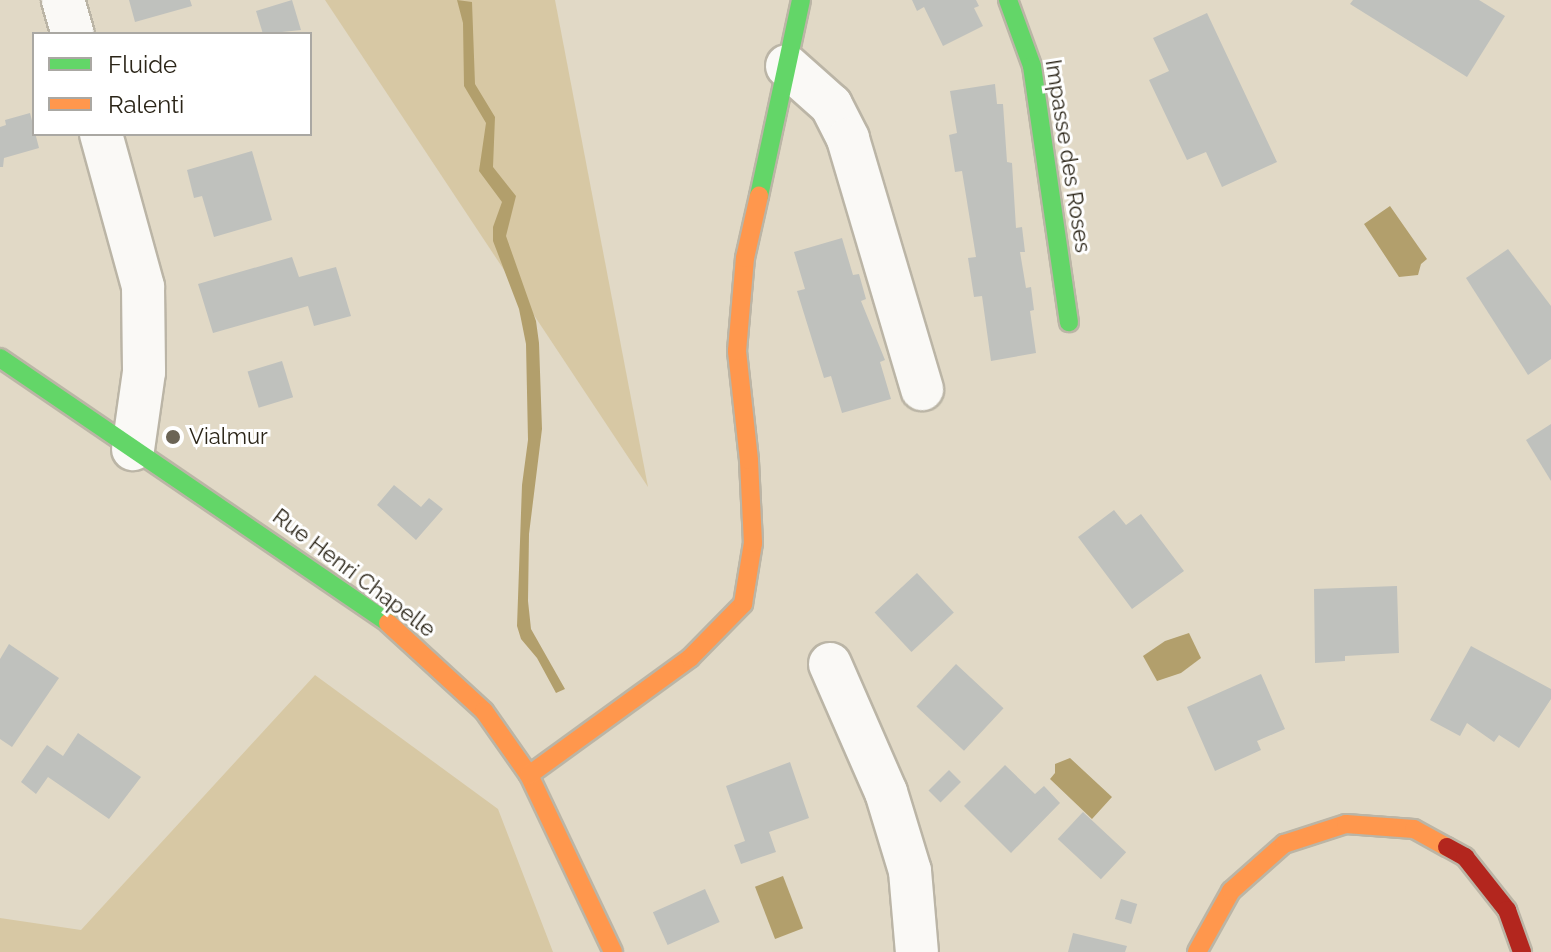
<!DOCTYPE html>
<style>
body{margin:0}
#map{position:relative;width:1551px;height:952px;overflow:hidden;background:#e1d9c6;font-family:Raleway,sans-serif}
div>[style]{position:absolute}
.green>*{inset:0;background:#d7c8a4}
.water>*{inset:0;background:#b29f6c;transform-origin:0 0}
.building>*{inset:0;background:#bfc1bd;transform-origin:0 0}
.roads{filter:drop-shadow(2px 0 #bbb5a6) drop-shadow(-2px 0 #bbb5a6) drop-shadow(0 2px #bbb5a6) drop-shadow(0 -2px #bbb5a6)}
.street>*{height:42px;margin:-21px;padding:0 21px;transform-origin:21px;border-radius:21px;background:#faf9f6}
.fast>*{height:18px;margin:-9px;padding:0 9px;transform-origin:9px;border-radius:9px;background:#63d668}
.slow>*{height:18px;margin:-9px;padding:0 9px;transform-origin:9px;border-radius:9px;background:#ff974d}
.jam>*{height:18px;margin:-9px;padding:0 9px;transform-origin:9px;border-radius:9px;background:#b3261e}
.dots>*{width:22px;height:22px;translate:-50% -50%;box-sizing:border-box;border:4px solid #fff;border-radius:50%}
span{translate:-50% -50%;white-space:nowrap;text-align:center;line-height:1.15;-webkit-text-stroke:6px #fff;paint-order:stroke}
.street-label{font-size:22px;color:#2b2518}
.poi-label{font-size:22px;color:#2b2518}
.left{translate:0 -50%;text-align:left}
.legend{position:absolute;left:32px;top:32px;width:280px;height:104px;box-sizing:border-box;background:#fff;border:2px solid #aaa8a3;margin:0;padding:10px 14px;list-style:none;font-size:24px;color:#2b2518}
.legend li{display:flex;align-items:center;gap:16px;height:40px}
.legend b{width:40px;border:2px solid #aaa8a3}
</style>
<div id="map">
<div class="green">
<div style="clip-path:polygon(325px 0,555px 0,648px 487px)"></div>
<div style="clip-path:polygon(315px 675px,498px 809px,553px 952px,0 952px,0 918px,81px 930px)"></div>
</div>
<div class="water">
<div style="clip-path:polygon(457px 0,472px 2px,475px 84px,495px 117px,493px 167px,516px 196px,506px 236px,536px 321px,539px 343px,542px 429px,529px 534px,528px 601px,531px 629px,565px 689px,556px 693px,537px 658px,521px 639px,517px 626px,522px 485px,528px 440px,526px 344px,519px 309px,493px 241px,493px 227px,502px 202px,479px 171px,486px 123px,464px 86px,463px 23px)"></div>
<div style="clip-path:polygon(1390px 206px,1427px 259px,1421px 264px,1418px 275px,1399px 277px,1364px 224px)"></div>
<div style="clip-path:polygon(1189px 633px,1201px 658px,1181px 673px,1157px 681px,1143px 656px,1165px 641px)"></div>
<div style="clip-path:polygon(1070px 758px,1112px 797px,1092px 819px,1050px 779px,1055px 773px,1055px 764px)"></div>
<div style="left:783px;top:876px;width:56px;height:30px;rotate:69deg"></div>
</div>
<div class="building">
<div style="clip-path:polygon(129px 0,190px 0,192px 6px,135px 22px)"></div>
<div style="clip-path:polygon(292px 0,301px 30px,263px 34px,256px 11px)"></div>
<div style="clip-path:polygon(912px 0,976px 0,979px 6px,974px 8px,983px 26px,943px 46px,924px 7px,917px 11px)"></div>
<div style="clip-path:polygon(1353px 0,1479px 0,1505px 16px,1467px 77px,1350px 4px)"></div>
<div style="clip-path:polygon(1207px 13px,1277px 162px,1222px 187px,1206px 152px,1187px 160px,1149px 80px,1169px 71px,1153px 38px)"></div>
<div style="clip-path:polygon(995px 84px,997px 104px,1003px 104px,1007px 162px,1012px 163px,1016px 228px,1022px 227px,1025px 252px,1020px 252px,1026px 288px,1031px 287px,1034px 310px,1030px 311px,1036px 353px,991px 361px,982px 296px,974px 297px,968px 258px,976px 257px,962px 171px,955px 172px,949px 135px,957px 133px,950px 91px)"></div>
<div style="clip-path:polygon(30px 113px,39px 148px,4px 158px,3px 167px,0 167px,0 127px,6px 125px,5px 120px)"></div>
<div style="clip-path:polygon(252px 151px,272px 220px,214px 237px,202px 196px,194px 198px,187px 170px)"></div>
<div style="clip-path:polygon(842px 238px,853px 275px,859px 274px,866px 299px,861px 301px,885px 360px,880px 362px,891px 399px,842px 413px,831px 376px,824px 378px,797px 291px,805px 289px,794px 252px)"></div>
<div style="clip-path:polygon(1508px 249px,1551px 306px,1551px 359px,1528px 375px,1466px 278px)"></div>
<div style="clip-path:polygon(292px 257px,299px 277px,336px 267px,351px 316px,314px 326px,308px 306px,213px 333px,198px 284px)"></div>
<div style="left:282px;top:361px;width:38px;height:36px;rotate:73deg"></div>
<div style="clip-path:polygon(1551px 424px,1551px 481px,1526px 440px)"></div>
<div style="clip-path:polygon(394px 485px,421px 507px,429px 498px,443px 509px,416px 540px,377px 505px)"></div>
<div style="clip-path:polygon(1114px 510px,1126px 525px,1141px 514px,1184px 571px,1132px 609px,1078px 537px)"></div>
<div style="left:917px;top:573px;width:54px;height:58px;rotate:47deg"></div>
<div style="clip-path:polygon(1397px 586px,1399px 653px,1345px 656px,1345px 661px,1315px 663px,1314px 589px)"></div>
<div style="clip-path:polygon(9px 644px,59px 678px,12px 747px,0 739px,0 659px)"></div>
<div style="clip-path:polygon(1471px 646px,1551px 689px,1551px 699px,1519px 748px,1499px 735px,1494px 742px,1467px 723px,1460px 736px,1430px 720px)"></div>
<div style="left:956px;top:664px;width:65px;height:58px;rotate:43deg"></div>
<div style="clip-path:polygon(1261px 674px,1285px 729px,1257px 741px,1261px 750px,1215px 771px,1187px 707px)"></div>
<div style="clip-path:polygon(78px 733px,141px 777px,109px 819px,48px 777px,36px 794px,21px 782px,47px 745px,63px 756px)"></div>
<div style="clip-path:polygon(790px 762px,809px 818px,769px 832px,776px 852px,741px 864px,734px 845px,745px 841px,726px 786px)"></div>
<div style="clip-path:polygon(1005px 765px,1035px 794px,1044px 786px,1060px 803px,1011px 853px,964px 806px)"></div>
<div style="left:949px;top:770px;width:17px;height:29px;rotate:45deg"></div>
<div style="left:1083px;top:812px;width:59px;height:37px;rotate:43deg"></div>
<div style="left:705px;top:889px;width:36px;height:57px;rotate:66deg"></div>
<div style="left:1121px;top:899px;width:17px;height:21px;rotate:17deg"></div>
<div style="clip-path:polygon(1073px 933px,1127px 946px,1125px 952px,1068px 952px)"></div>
</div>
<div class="roads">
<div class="street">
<div style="left:63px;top:0;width:35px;rotate:74deg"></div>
<div style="left:787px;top:66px;width:59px;rotate:41.6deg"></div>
<div style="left:831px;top:105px;width:38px;rotate:63deg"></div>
<div style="left:848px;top:139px;width:261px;rotate:73.5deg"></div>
<div style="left:101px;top:134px;width:159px;rotate:74.6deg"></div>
<div style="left:143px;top:287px;width:85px;rotate:89.3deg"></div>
<div style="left:144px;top:372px;width:78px;rotate:98.1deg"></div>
<div style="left:830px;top:664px;width:140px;rotate:66.4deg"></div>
<div style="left:886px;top:792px;width:83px;rotate:73.1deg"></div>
<div style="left:910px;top:871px;width:81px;rotate:85.1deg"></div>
</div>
<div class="fast">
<div style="left:1008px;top:0;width:70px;rotate:70deg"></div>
<div style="left:1032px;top:66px;width:259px;rotate:81.8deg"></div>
<div style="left:759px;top:196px;width:200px;rotate:-77.9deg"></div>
<div style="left:0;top:358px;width:470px;rotate:34.3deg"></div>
</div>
<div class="slow">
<div style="left:388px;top:623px;width:130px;rotate:42.5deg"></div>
<div style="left:484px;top:711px;width:78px;rotate:54.9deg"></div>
<div style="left:529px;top:775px;width:196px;rotate:64.6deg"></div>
<div style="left:529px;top:775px;width:199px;rotate:-36deg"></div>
<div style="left:690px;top:658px;width:76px;rotate:-45.5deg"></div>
<div style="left:743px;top:604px;width:62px;rotate:-80.7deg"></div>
<div style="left:753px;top:543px;width:83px;rotate:-92.8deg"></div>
<div style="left:749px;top:460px;width:110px;rotate:-96.3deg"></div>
<div style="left:737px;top:351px;width:93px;rotate:-85.1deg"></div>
<div style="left:745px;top:258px;width:64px;rotate:-77.3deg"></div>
<div style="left:1197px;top:952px;width:70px;rotate:-60.9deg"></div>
<div style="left:1231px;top:891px;width:71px;rotate:-41.6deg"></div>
<div style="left:1284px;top:844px;width:65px;rotate:-17.9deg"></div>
<div style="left:1346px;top:824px;width:68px;rotate:4.2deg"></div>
<div style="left:1414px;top:829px;width:38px;rotate:29deg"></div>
</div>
<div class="jam">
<div style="left:1447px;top:847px;width:21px;rotate:29deg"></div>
<div style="left:1465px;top:857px;width:68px;rotate:51.6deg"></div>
<div style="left:1507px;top:910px;width:45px;rotate:70.3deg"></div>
</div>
</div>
<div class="dots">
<div style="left:173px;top:437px;background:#6b6455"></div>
</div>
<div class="street-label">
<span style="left:1068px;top:156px;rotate:81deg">Impasse des Roses</span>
<span style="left:354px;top:573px;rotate:37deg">Rue Henri Chapelle</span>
</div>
<div class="poi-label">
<span class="left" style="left:189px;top:437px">Vialmur</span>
</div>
<ul class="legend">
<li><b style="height:10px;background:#63d668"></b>Fluide</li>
<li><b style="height:10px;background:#ff974d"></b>Ralenti</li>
</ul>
</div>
